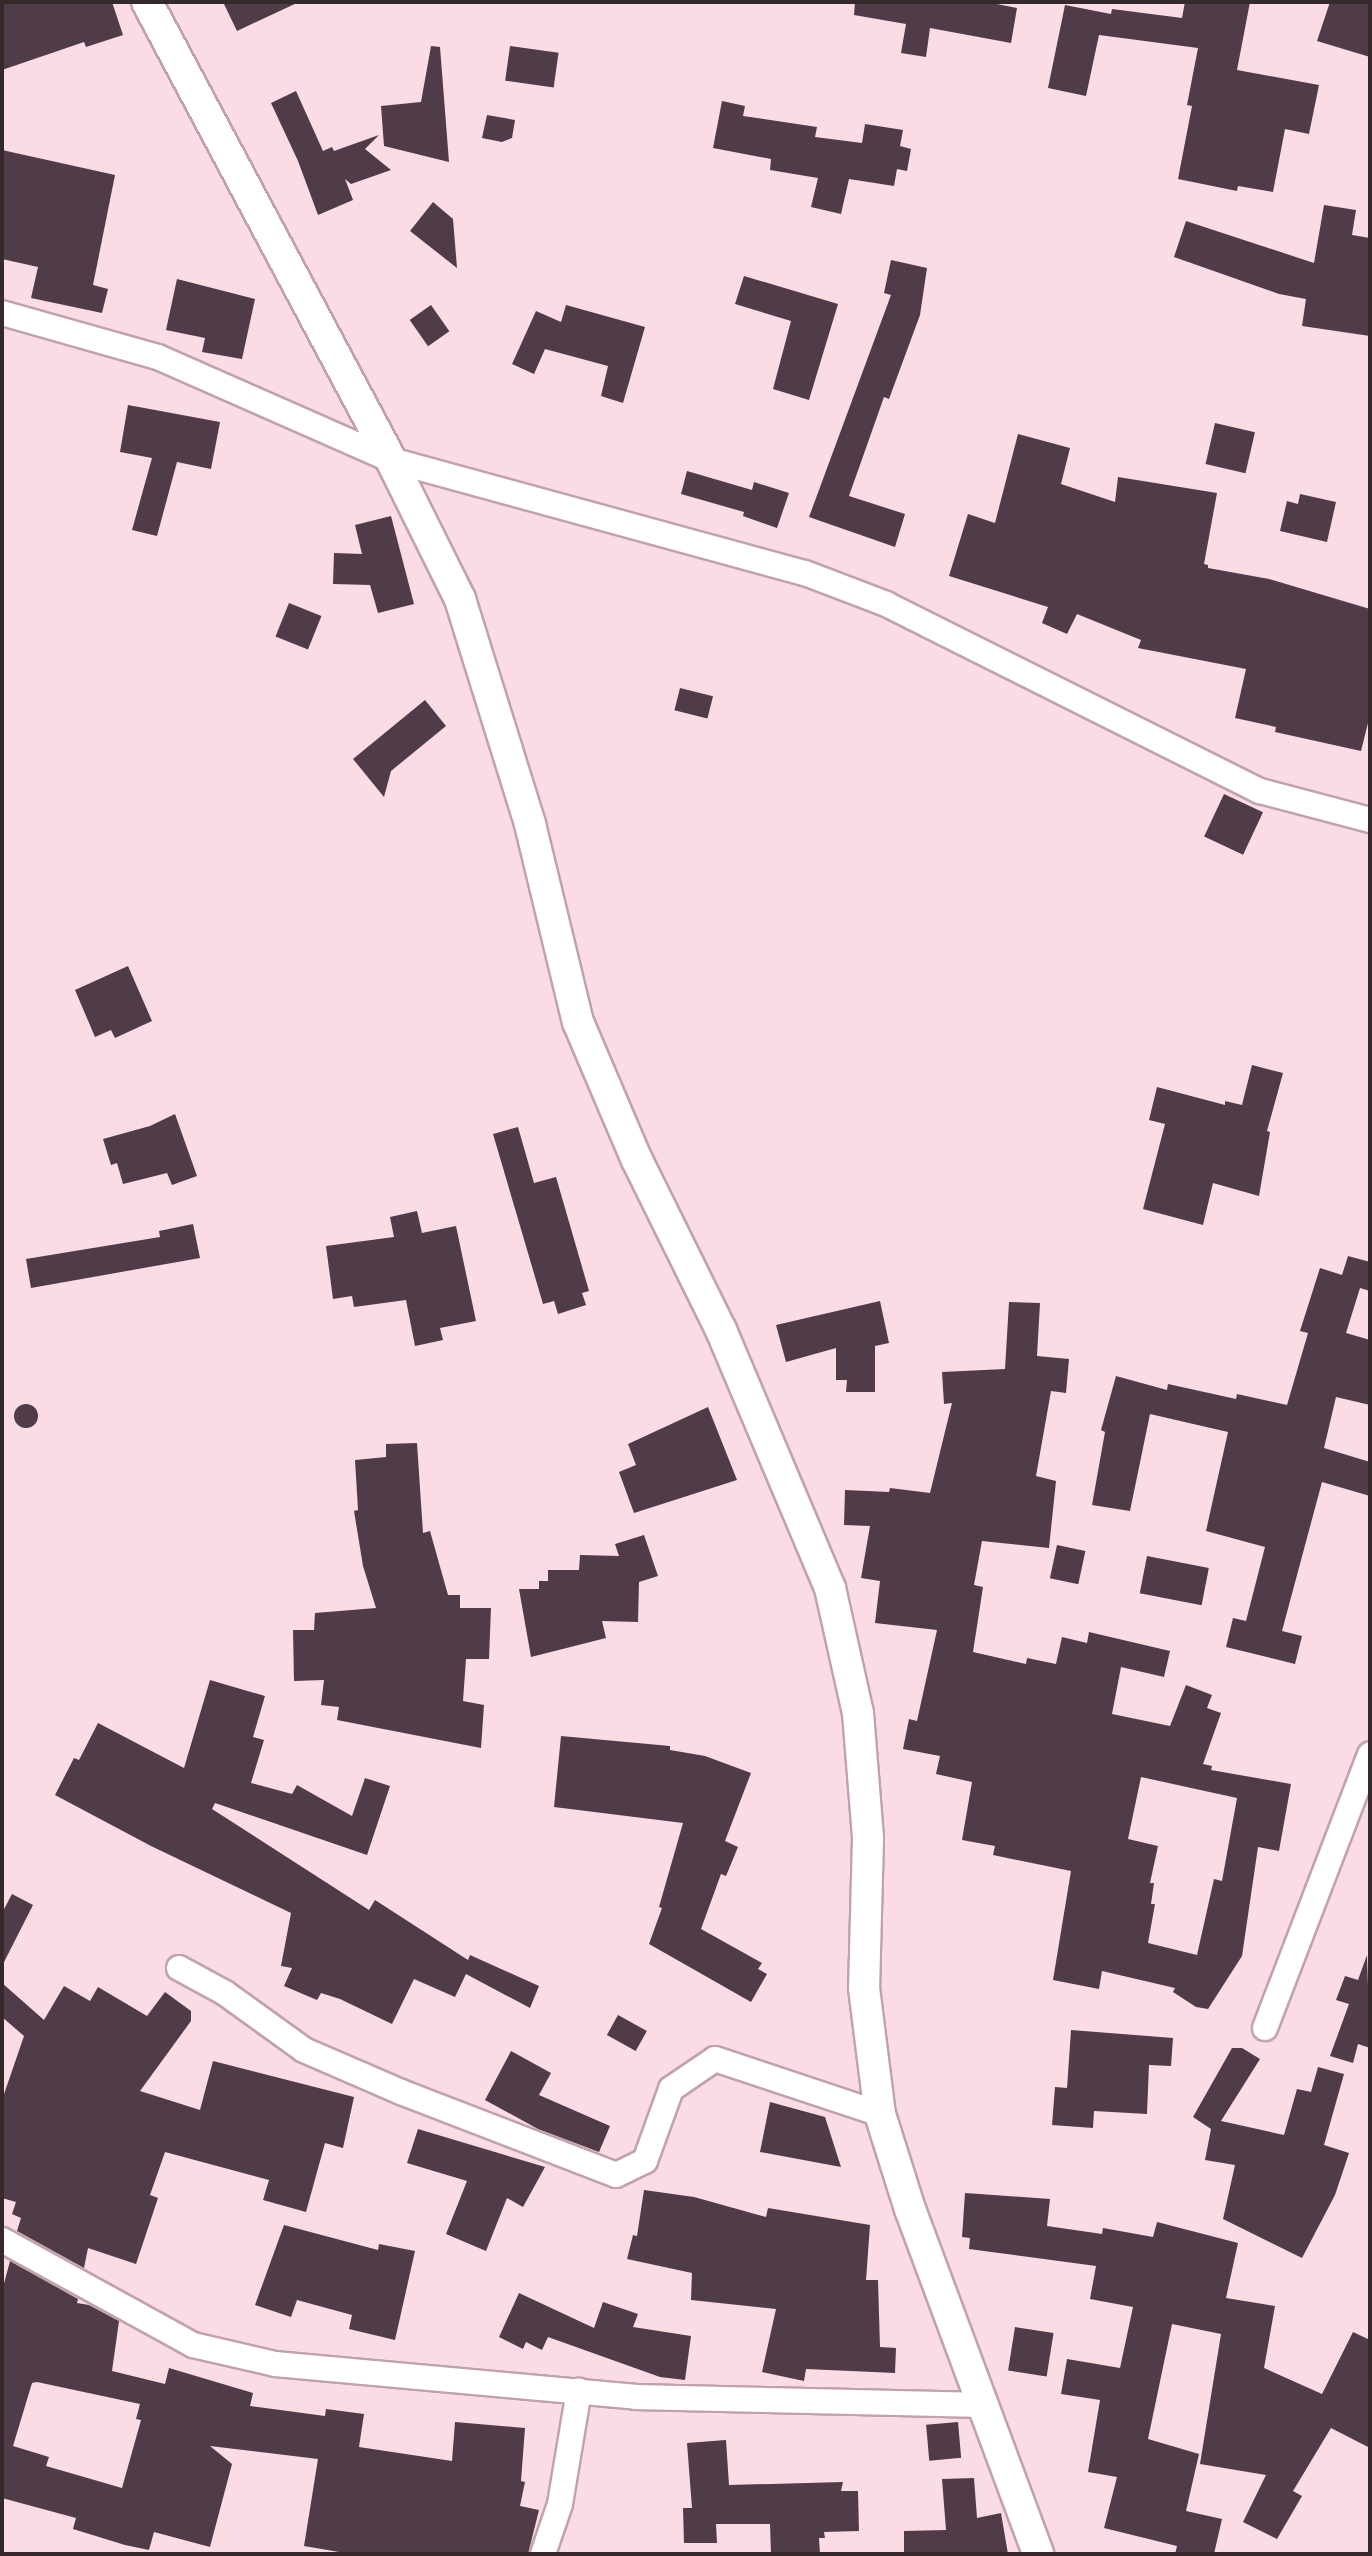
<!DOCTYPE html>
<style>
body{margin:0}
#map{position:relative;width:1372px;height:2556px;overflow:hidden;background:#fbdbe4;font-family:Signika,sans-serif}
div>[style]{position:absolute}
.building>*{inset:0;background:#503b49;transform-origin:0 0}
.round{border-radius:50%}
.roads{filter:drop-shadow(2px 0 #c1a2ab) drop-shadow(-2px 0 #c1a2ab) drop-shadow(0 2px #c1a2ab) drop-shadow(0 -2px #c1a2ab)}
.minor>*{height:24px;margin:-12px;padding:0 12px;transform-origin:12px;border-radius:12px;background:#fff}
.tertiary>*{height:30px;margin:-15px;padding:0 15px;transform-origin:15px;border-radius:15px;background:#fff}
span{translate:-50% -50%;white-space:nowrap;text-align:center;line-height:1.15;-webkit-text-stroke:8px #fff;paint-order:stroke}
.frame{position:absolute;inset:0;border:4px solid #35292c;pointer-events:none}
</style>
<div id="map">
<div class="building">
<div style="clip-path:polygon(2px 2px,112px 2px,123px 35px,86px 47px,84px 42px,2px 70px)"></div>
<div style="clip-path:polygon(223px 2px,299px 2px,237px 31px)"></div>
<div style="clip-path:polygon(855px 2px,987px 2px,1017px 8px,1011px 43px,930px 28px,926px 57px,901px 53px,906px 24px,854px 15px)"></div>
<div style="clip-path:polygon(1185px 2px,1250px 2px,1237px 70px,1319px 85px,1309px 134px,1285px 129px,1273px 192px,1238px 186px,1237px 191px,1178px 179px,1192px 106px,1187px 105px,1198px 48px,1099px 35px,1086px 96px,1048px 88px,1065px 5px,1111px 14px,1112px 9px,1182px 18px)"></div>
<div style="clip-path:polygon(1330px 2px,1370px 2px,1370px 57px,1317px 41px)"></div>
<div style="clip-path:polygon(431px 46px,440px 47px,449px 162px,384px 146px,381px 106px,421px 102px)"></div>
<div style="left:510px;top:46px;width:49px;height:35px;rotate:8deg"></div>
<div style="clip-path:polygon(296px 91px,323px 151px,332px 147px,334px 151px,379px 135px,365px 149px,391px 170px,351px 184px,345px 179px,353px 200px,318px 215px,298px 161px,271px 103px)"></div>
<div style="clip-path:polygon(722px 101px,745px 106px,743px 116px,817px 127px,815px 137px,862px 143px,865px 124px,903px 130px,900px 146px,911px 149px,907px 171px,897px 169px,894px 186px,849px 179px,841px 214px,811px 207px,818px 178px,770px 170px,771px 159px,713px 148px)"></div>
<div style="clip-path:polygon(487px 115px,515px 120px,512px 138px,502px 142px,482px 138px)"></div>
<div style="clip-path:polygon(2px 150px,115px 175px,93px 285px,108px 289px,102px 313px,31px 298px,38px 267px,2px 259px)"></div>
<div style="clip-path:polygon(433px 202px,453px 219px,457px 268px,410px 231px)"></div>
<div style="clip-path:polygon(1324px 205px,1356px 210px,1352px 235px,1370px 238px,1370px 336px,1302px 326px,1306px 299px,1279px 294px,1174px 257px,1186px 221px,1314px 263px)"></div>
<div style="clip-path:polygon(891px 260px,927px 268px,920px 315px,889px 399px,884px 397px,849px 496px,905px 514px,895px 547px,809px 517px,891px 295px,884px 293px)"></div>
<div style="clip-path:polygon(744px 276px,838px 304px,809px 400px,773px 389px,791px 321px,735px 304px)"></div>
<div style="clip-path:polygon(177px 279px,255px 299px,242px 359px,202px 352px,205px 338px,166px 330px)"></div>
<div style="left:431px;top:305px;width:32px;height:26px;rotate:55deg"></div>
<div style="clip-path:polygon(566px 305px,645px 327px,623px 403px,601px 396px,608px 366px,545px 349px,534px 374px,512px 364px,536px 311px,561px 322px)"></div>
<div style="clip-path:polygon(128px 405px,220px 422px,211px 469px,177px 462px,157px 536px,132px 530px,152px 458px,120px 452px)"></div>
<div style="left:1215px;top:423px;width:41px;height:42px;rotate:13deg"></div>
<div style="clip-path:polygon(1018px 434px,1070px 448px,1061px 484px,1115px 502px,1118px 477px,1217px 493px,1204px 564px,1208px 565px,1208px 568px,1269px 579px,1370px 609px,1370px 715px,1361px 751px,1275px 732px,1276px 727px,1235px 718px,1246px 669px,1138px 648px,1141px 640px,1077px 614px,1067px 634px,1042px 623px,1048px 607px,949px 576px,968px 514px,995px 523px)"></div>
<div style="clip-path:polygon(687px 471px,752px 490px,754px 482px,789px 493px,777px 528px,743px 516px,744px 512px,681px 494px)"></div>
<div style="clip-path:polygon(1300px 494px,1336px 502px,1327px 542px,1280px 531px,1287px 501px,1298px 504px)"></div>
<div style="clip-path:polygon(391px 516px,414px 604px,378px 613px,370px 585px,333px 584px,334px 553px,362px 554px,355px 525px)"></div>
<div style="left:289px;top:603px;width:35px;height:36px;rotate:22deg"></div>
<div style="left:680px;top:688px;width:34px;height:23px;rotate:14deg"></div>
<div style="clip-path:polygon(425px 700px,446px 726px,391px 771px,384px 797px,353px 759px)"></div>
<div style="left:1224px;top:794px;width:43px;height:47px;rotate:25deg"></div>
<div style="clip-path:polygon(128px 966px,152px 1021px,115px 1038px,111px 1030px,95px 1037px,75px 990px)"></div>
<div style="clip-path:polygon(1252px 1065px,1283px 1073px,1267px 1131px,1270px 1132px,1259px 1196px,1213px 1183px,1203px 1225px,1143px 1209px,1165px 1124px,1149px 1120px,1157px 1087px,1225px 1105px,1225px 1101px,1242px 1105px)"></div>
<div style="clip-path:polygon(175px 1114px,197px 1176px,172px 1185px,167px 1173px,123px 1184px,117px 1163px,111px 1165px,103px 1139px,150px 1126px)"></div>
<div style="clip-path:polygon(518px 1127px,534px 1183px,556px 1177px,589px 1291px,582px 1293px,586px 1305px,558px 1314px,554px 1301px,543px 1304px,493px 1134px)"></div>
<div style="clip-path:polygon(417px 1211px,422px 1233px,456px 1226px,476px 1321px,440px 1328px,443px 1340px,415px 1346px,406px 1300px,354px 1307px,352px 1296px,333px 1299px,326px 1246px,394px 1237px,390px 1217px)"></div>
<div style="clip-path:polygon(193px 1224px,200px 1258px,31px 1288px,26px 1259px,160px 1237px,159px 1231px)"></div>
<div style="clip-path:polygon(1348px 1256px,1370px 1262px,1370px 1291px,1360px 1288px,1346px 1333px,1370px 1340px,1370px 1405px,1336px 1397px,1324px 1448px,1370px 1462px,1370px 1496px,1322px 1482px,1282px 1631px,1302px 1636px,1295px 1664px,1226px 1647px,1233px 1618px,1246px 1621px,1265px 1547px,1206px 1531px,1228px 1432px,1150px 1414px,1130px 1511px,1092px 1505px,1105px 1432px,1101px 1430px,1116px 1376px,1167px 1390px,1168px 1384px,1236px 1399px,1237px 1394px,1287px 1405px,1308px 1333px,1300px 1331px,1320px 1268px,1342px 1275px)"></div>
<div style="clip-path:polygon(880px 1301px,889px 1343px,875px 1346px,875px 1392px,846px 1392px,847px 1380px,836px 1380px,836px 1348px,786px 1362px,776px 1325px)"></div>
<div style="clip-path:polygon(evenodd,1009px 1302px,1040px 1303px,1037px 1356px,1069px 1359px,1066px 1393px,1051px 1391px,1036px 1476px,1056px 1481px,1049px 1548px,982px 1541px,974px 1585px,983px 1587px,973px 1652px,1026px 1664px,1027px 1658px,1056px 1664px,1062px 1637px,1087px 1643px,1089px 1632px,1170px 1651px,1164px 1677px,1121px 1667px,1112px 1714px,1170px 1726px,1186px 1685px,1212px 1695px,1207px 1708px,1221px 1713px,1203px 1764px,1212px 1766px,1211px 1770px,1291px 1784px,1279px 1851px,1258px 1847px,1242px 1956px,1208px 2009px,1196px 2007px,1173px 1992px,1175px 1988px,1102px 1971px,1099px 1989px,1053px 1980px,1071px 1871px,993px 1855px,995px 1846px,962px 1840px,972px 1782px,936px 1774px,940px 1756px,903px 1749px,909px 1719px,917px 1721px,937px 1630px,875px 1623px,880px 1581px,861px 1578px,870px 1526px,844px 1525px,845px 1490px,889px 1492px,890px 1488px,930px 1493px,952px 1403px,944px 1404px,942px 1372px,1005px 1369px,1009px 1302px,1141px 1777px,1237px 1798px,1222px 1881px,1214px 1879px,1197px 1955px,1148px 1943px,1155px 1904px,1151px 1904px,1154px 1883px,1150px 1883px,1158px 1846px,1128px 1839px,1141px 1777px)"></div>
<div class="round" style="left:14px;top:1404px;width:24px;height:24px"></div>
<div style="clip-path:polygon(708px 1407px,737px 1480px,634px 1513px,619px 1472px,636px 1465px,628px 1444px)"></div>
<div style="clip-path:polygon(417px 1443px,423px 1533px,430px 1531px,448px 1595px,460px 1595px,460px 1608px,491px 1608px,489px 1659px,466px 1659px,463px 1701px,484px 1705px,481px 1748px,337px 1720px,339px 1707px,321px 1705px,324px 1680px,294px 1681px,293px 1630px,314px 1630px,315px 1613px,376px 1608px,363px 1566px,354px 1511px,358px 1510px,355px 1460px,386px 1457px,386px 1444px)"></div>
<div style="clip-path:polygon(644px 1535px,658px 1576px,639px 1582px,638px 1622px,602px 1621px,606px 1638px,531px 1657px,519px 1589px,539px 1589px,539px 1581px,548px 1581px,548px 1570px,579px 1570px,580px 1555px,619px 1556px,615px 1544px)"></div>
<div style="left:1057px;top:1545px;width:29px;height:34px;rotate:12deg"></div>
<div style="left:1147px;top:1556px;width:63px;height:38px;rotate:11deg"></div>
<div style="clip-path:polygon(210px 1680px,265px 1696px,253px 1737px,264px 1740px,251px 1783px,292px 1794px,297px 1785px,352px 1816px,365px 1778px,390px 1786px,367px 1855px,215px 1803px,212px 1809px,369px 1910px,375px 1900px,468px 1960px,470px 1955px,539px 1986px,530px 2008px,466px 1974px,455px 1997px,414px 1979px,392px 2024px,340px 1999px,321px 1993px,317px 2000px,284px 1986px,292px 1968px,281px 1966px,291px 1913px,151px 1846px,55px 1795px,74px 1758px,79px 1760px,98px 1723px,184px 1768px)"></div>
<div style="clip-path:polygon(561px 1736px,670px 1746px,670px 1750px,705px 1756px,751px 1773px,725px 1841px,738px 1847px,726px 1876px,721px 1874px,701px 1929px,762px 1963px,758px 1969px,767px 1974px,751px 2002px,649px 1944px,662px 1908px,659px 1907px,683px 1823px,554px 1807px)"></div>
<div style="clip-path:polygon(12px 1894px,33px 1905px,2px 1966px,2px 1913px)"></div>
<div style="clip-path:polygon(1367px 1955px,1370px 2048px,1358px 2044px,1353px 2063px,1330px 2056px,1349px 2004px,1336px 2000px,1345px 1976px,1358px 1980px)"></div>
<div style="clip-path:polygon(2px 1983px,44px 2020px,64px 1986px,90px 2001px,98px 1987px,147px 2016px,165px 1992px,191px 2011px,191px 2021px,140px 2091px,200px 2110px,213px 2061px,354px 2097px,343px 2148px,325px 2143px,306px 2212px,263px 2200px,269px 2180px,165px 2152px,150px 2195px,158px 2198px,136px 2264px,88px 2248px,84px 2268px,17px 2231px,21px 2218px,12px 2214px,16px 2202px,2px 2198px,2px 2100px,24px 2036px,2px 2017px)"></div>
<div style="left:618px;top:2015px;width:33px;height:23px;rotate:29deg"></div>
<div style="clip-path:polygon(1071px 2030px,1173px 2038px,1171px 2066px,1149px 2065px,1147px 2114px,1094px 2111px,1093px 2128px,1052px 2125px,1055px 2087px,1067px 2088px)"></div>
<div style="clip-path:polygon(1232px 2048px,1242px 2048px,1260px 2059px,1221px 2121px,1284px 2135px,1297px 2089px,1311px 2092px,1318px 2067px,1344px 2074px,1324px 2145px,1349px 2153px,1335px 2195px,1302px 2258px,1223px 2219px,1235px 2165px,1205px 2160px,1211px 2129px,1193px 2117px)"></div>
<div style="clip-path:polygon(511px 2051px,551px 2073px,539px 2095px,610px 2126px,599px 2152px,538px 2129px,485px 2100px)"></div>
<div style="clip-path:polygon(770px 2102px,825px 2117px,841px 2167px,760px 2152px)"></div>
<div style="clip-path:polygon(418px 2129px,545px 2167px,523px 2207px,507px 2198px,486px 2251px,446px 2234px,467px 2181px,407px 2163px)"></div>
<div style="clip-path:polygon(644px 2190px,694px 2197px,766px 2217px,768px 2208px,870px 2225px,866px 2280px,878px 2280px,880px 2347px,896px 2348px,895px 2373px,806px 2369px,804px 2381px,762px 2372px,776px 2309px,691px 2300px,692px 2273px,627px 2259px,633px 2235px,637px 2236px)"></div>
<div style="clip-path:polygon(965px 2193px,1050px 2199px,1047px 2226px,1102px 2234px,1103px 2228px,1153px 2237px,1157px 2222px,1238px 2243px,1226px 2298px,1275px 2306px,1264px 2368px,1322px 2394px,1353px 2332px,1370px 2340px,1370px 2448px,1331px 2428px,1293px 2491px,1302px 2496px,1277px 2539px,1243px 2522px,1266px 2475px,1200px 2464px,1221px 2334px,1172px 2324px,1148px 2439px,1199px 2454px,1186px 2511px,1222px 2519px,1214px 2554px,1175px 2554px,1177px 2546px,1104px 2528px,1117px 2477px,1088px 2472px,1100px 2400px,1061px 2394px,1067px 2359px,1120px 2368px,1133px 2307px,1090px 2299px,1096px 2266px,969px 2249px,970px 2238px,962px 2237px)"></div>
<div style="clip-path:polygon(284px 2225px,378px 2250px,379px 2244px,415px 2251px,395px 2340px,349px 2329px,352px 2315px,297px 2300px,291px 2317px,255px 2305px)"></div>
<div style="clip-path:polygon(evenodd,10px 2261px,78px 2299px,77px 2303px,89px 2305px,119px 2321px,112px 2371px,165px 2384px,169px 2368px,253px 2393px,250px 2406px,325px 2416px,326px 2409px,364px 2414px,359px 2447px,452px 2461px,455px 2422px,525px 2428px,521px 2481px,525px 2482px,520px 2506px,539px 2510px,528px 2554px,345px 2553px,304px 2546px,318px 2459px,210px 2446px,232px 2464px,210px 2547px,154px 2532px,149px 2550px,125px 2545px,73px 2529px,76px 2518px,2px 2498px,2px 2291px,10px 2261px,37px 2382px,140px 2404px,136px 2419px,141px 2420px,122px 2488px,46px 2466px,49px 2457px,13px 2446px,32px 2383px,37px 2382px)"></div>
<div style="clip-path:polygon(519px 2293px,594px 2328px,603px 2302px,638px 2314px,633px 2327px,691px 2336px,685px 2380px,660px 2377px,548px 2337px,542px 2350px,526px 2342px,523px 2349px,499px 2337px)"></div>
<div style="left:1015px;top:2327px;width:39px;height:44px;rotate:9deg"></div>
<div style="left:958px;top:2422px;width:36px;height:32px;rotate:85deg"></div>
<div style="clip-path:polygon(726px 2440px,729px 2485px,843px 2482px,841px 2491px,858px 2491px,859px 2531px,824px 2532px,825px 2538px,819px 2538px,820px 2554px,771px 2554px,770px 2524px,716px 2524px,717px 2543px,684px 2543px,683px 2508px,692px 2508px,687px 2443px)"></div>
<div style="clip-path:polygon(974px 2478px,977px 2518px,1001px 2513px,1008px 2554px,904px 2554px,904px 2531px,946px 2530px,942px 2479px)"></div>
</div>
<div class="roads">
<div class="minor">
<div style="left:2px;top:313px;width:162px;rotate:15.8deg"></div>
<div style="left:158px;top:357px;width:255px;rotate:23.8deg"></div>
<div style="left:391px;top:460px;width:429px;rotate:15.3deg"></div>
<div style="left:805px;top:573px;width:87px;rotate:20.9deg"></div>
<div style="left:886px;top:604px;width:418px;rotate:26.6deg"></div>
<div style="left:1260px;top:791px;width:114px;rotate:14.8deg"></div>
<div style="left:179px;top:1968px;width:52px;rotate:28.5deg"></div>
<div style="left:225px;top:1993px;width:97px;rotate:35.8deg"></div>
<div style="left:304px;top:2050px;width:106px;rotate:23.4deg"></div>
<div style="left:401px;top:2092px;width:230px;rotate:21.1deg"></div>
<div style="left:616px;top:2175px;width:32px;rotate:-26deg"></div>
<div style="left:645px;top:2161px;width:77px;rotate:-70.1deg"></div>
<div style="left:671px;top:2089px;width:53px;rotate:-34.3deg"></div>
<div style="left:715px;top:2059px;width:174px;rotate:18.4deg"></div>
<div style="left:1265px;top:2028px;width:293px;rotate:-69deg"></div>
<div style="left:2px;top:2240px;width:218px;rotate:28.8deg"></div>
<div style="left:193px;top:2345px;width:84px;rotate:13deg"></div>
<div style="left:275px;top:2364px;width:363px;rotate:5.2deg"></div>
<div style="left:636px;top:2397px;width:347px;rotate:1.3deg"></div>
<div style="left:543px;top:2554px;width:53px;rotate:-71.2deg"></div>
<div style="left:560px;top:2504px;width:115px;rotate:-80.5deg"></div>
</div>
<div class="tertiary">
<div style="left:147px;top:2px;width:519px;rotate:61.95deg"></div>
<div style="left:391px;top:460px;width:155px;rotate:63.6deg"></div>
<div style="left:460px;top:599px;width:236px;rotate:72.7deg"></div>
<div style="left:530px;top:824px;width:204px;rotate:76.4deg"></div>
<div style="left:578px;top:1022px;width:150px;rotate:66.9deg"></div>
<div style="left:637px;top:1160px;width:190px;rotate:63.7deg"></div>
<div style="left:721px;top:1330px;width:280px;rotate:67.1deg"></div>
<div style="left:830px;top:1588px;width:128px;rotate:77.4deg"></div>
<div style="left:858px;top:1713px;width:125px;rotate:85.4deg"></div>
<div style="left:868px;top:1838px;width:150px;rotate:91.5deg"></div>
<div style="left:864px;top:1988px;width:127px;rotate:82.8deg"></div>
<div style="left:880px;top:2114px;width:100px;rotate:72.5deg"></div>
<div style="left:910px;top:2209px;width:368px;rotate:69.6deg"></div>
</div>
</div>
<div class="frame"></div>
</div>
